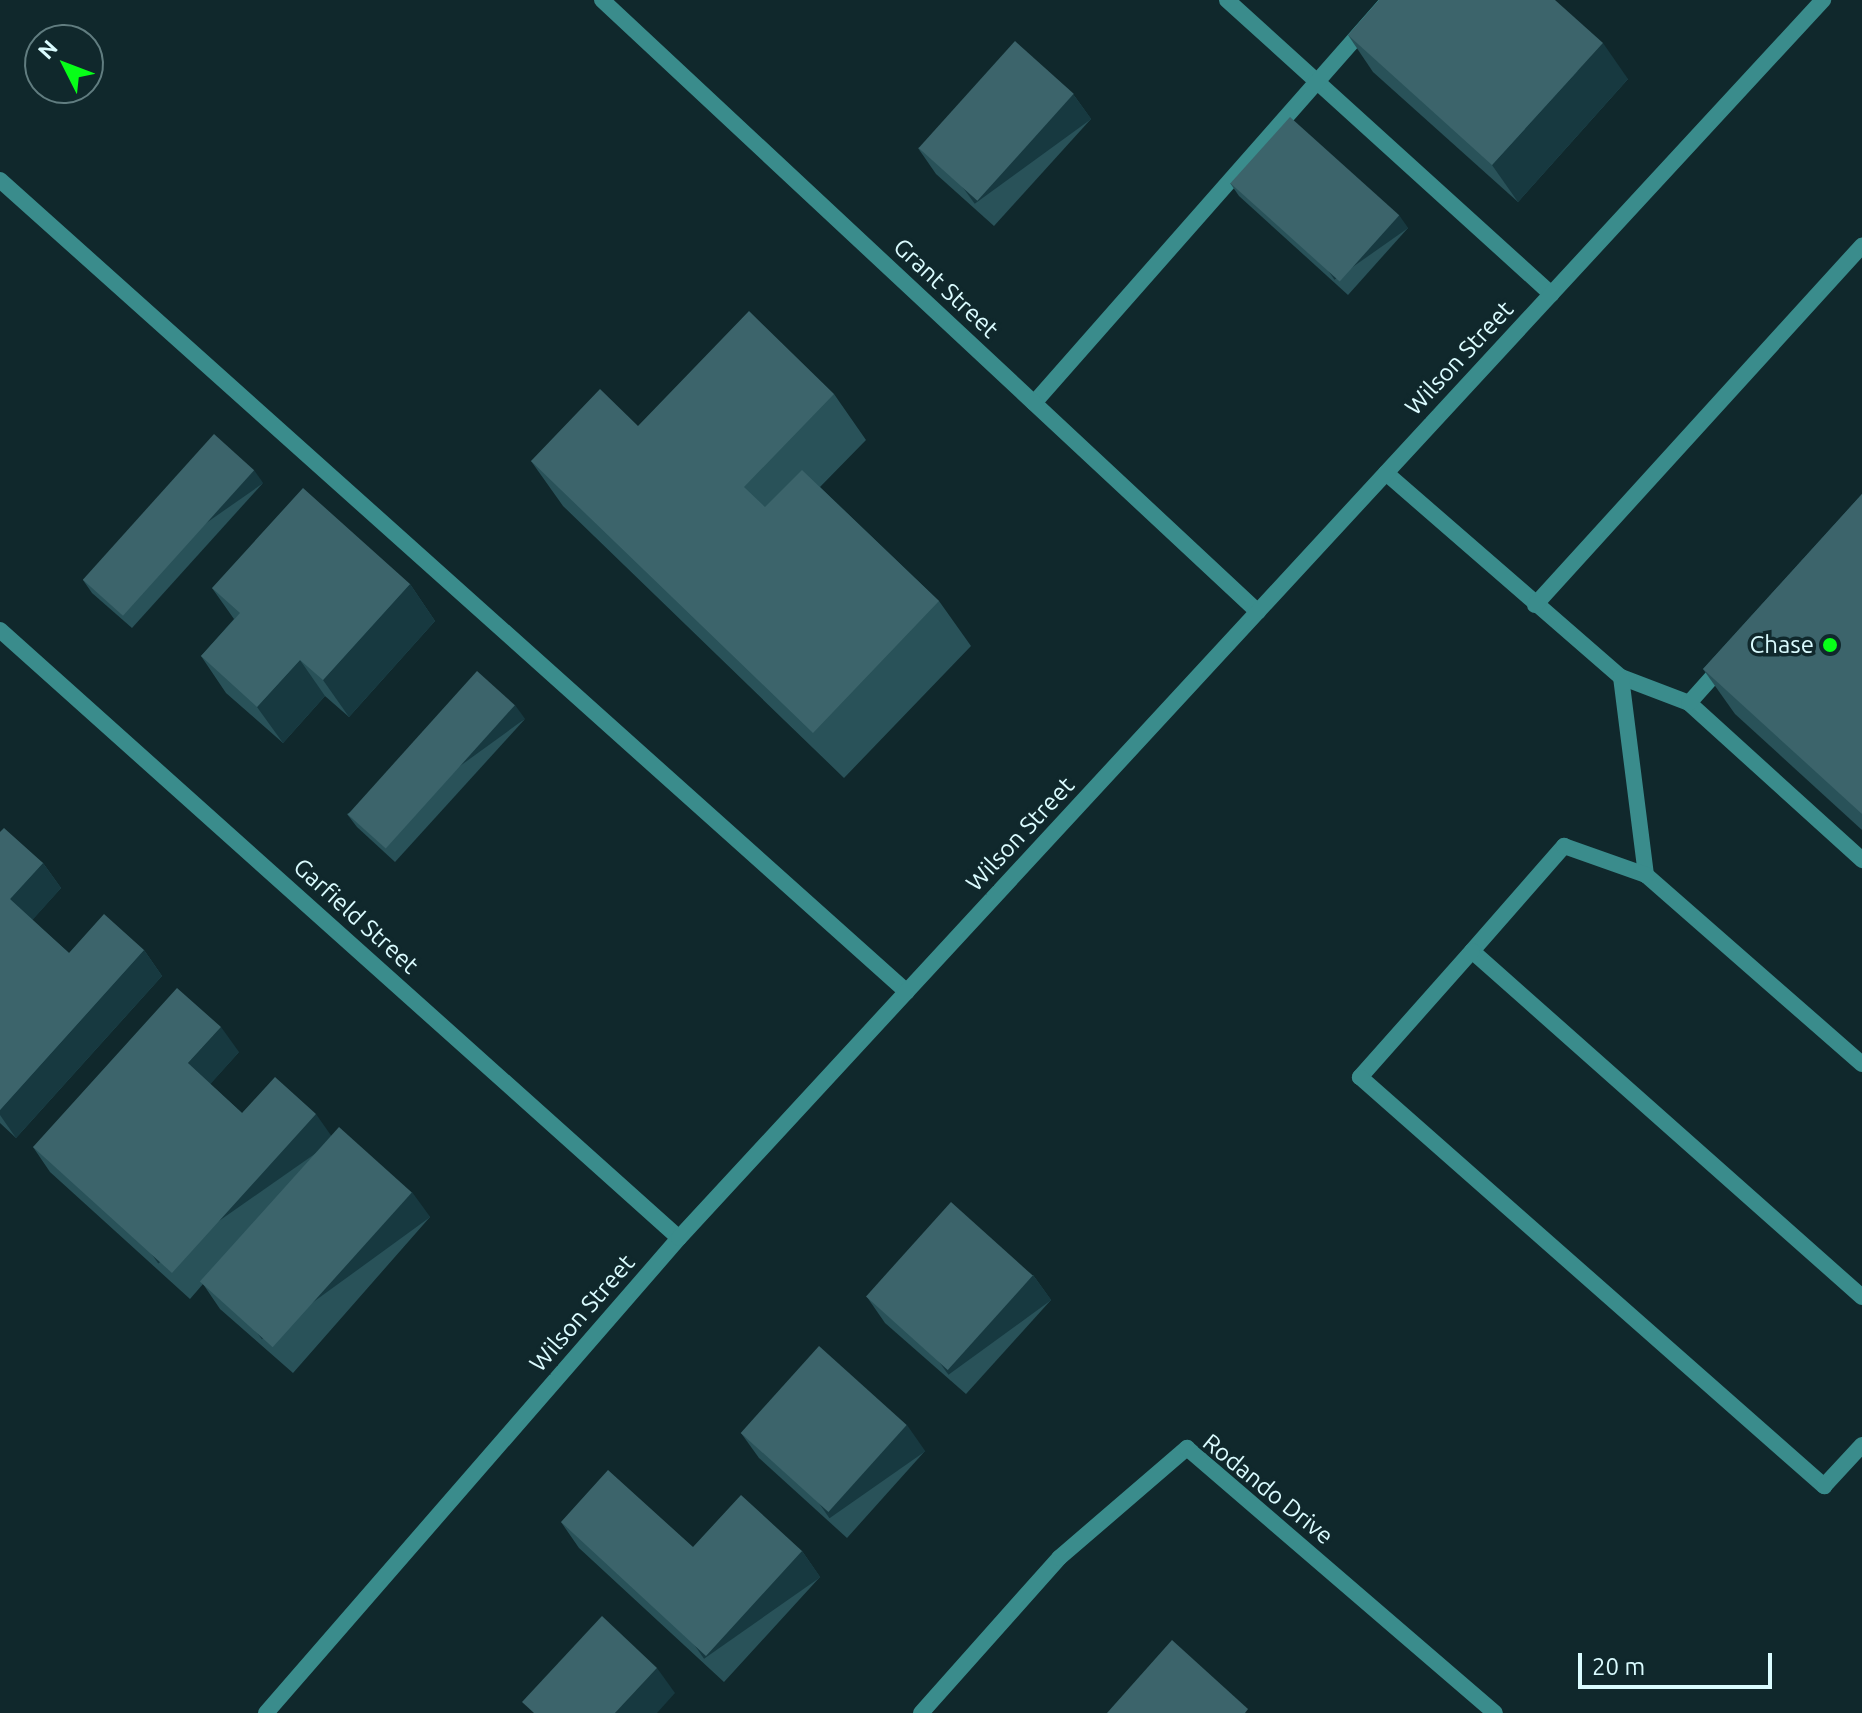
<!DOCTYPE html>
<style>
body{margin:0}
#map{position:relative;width:1862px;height:1713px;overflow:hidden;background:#10282c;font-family:Ubuntu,sans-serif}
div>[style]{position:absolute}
.service>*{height:16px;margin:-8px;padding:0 8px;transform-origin:8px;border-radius:8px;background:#3a8c8c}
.minor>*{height:16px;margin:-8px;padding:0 8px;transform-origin:8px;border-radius:8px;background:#3a8c8c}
.wall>*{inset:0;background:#295259}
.shaded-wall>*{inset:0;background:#173940;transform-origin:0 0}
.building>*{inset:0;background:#3c646b;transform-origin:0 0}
.dots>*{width:22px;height:22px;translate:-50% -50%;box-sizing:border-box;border:4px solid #10282c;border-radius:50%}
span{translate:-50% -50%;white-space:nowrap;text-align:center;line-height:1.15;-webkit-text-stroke:7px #10282c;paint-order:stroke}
.street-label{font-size:24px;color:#dbfcff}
.poi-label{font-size:24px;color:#dbfcff}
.right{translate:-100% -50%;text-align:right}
.north{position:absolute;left:24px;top:24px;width:80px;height:80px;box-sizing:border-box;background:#10282c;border:2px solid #617d80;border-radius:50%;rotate:312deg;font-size:22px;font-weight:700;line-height:32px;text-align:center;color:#dbfcff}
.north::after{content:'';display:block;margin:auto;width:28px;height:36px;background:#07ff18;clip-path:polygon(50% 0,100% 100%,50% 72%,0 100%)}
.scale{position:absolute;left:1578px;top:1653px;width:194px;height:36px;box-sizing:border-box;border:4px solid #dbfcff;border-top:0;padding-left:10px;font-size:24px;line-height:28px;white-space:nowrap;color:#dbfcff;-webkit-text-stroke:6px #10282c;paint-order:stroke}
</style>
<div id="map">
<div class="service">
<div style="left:1227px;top:0;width:438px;rotate:42.2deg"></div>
<div style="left:0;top:180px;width:1217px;rotate:41.84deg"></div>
<div style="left:1034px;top:403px;width:537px;rotate:-48.62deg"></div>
<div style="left:1386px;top:473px;width:311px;rotate:41deg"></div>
<div style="left:1621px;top:677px;width:73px;rotate:20.9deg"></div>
<div style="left:1689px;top:703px;width:234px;rotate:42.2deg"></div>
<div style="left:1535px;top:605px;width:486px;rotate:-47.7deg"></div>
<div style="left:1621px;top:677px;width:200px;rotate:82.8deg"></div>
<div style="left:1646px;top:875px;width:287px;rotate:41.2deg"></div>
<div style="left:1689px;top:703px;width:51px;rotate:-48.2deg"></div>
<div style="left:1472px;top:951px;width:140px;rotate:-48.8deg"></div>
<div style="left:1564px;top:846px;width:87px;rotate:19.5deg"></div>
<div style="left:1862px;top:1297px;width:521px;rotate:-138.42deg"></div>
<div style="left:1472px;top:951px;width:169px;rotate:131.6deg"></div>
<div style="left:1360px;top:1077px;width:619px;rotate:41.4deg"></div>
<div style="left:1824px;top:1486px;width:56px;rotate:-47.2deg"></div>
</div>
<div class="minor">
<div style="left:602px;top:0;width:897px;rotate:43.01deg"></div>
<div style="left:0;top:630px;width:911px;rotate:41.84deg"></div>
<div style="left:266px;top:1713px;width:629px;rotate:-48.99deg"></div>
<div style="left:679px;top:1238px;width:1686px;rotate:-47.26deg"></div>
<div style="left:921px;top:1713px;width:208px;rotate:-48.3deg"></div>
<div style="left:1059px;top:1558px;width:169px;rotate:-40.7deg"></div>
<div style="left:1187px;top:1448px;width:406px;rotate:40.7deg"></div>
</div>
<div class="wall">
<div style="clip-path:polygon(1348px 35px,1628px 79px,1518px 202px,1373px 72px)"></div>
<div style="clip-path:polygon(1073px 94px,1091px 119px,994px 226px,936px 174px,918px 148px)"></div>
<div style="clip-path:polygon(1230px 183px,1408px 228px,1348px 295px,1239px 196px)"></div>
<div style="clip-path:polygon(834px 394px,866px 440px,820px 487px,939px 601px,971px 646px,844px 778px,563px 506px,531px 461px,638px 426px)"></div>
<div style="clip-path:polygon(263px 483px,132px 628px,92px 593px,83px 580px)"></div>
<div style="clip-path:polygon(1862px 494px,1862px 830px,1735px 714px,1703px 669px)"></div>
<div style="clip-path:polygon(410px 584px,435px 621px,349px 717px,325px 696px,283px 743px,226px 693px,201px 656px,234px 619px,212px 588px)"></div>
<div style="clip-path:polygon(525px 719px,395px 862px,357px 827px,347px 814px)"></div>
<div style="clip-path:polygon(0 832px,43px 863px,61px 888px,32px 920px,69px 953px,144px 950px,162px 976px,16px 1138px,0 1123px)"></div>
<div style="clip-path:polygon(239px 1052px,210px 1084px,242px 1113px,332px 1136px,430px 1217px,293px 1373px,220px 1309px,203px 1284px,190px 1299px,50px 1172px,33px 1147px)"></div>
<div style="clip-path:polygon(1033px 1275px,1051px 1300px,966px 1394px,885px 1323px,867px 1297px)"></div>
<div style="clip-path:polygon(741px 1433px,925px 1451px,847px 1538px,759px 1458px)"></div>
<div style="clip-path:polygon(561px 1522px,693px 1547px,802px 1551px,820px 1577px,724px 1682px,579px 1548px)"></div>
</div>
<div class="shaded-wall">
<div style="clip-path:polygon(1603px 43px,1628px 79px,1518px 202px,1492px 165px)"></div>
<div style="left:1073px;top:94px;width:31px;height:144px;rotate:54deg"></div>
<div style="left:1399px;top:215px;width:16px;height:90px;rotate:55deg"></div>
<div style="left:254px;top:470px;width:16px;height:196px;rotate:55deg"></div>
<div style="clip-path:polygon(410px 584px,435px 621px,349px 717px,323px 680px)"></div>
<div style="clip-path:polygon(300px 660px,325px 696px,283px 743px,257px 707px)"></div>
<div style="left:515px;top:705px;width:17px;height:193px;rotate:54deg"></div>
<div style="clip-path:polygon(43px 863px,61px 888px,28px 925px,10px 899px)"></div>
<div style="clip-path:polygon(144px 950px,162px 976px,16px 1138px,0 1115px,0 1110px)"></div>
<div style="clip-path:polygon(221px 1027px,239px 1052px,206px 1089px,188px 1063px)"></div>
<div style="left:316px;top:1114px;width:32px;height:215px;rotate:55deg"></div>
<div style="left:412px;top:1192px;width:31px;height:208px;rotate:54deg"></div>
<div style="left:1033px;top:1275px;width:31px;height:127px;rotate:54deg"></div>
<div style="left:907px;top:1425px;width:32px;height:117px;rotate:55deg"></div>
<div style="left:802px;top:1551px;width:32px;height:142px;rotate:55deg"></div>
<div style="clip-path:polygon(657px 1668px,675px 1693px,657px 1713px,615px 1713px)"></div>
</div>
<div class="building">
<div style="clip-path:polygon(1379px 0,1555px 0,1603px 43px,1492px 165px,1348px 35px)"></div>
<div style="left:1015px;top:41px;width:79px;height:144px;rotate:42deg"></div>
<div style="left:1290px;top:117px;width:147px;height:89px;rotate:42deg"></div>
<div style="clip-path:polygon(749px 311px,834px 394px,744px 487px,765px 507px,802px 470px,939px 601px,813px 733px,531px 461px,600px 389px,638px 426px)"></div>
<div style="left:214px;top:434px;width:54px;height:196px;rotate:42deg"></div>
<div style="clip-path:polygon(303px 488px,410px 584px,323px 680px,300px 660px,257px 707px,201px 656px,240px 613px,212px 588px)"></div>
<div style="clip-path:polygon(1862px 494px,1862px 814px,1703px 669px)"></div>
<div style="left:477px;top:671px;width:51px;height:193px;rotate:42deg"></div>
<div style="clip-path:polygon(4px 828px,43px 863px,10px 899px,69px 953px,104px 914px,144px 950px,0 1110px,0 832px)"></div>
<div style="clip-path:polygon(177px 988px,221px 1027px,188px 1063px,242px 1113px,275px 1077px,316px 1114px,172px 1273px,33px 1147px)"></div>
<div style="left:339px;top:1127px;width:98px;height:208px;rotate:42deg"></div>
<div style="left:951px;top:1202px;width:110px;height:127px;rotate:42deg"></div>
<div style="left:819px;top:1346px;width:118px;height:117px;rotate:42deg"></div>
<div style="clip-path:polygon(608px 1470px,693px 1547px,741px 1495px,802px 1551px,706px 1656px,561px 1522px)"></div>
<div style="clip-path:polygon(602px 1616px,657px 1668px,615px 1713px,534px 1713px,522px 1702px)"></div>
<div style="clip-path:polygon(1172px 1640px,1248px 1709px,1245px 1713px,1107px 1713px)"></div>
</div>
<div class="dots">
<div style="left:1830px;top:645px;background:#07ff18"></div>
</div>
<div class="street-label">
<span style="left:946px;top:288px;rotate:43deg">Grant Street</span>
<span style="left:1459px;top:358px;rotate:-47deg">Wilson Street</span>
<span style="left:1020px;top:834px;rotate:-47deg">Wilson Street</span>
<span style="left:356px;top:916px;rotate:42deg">Garfield Street</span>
<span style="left:582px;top:1313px;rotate:-49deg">Wilson Street</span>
<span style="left:1268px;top:1489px;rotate:39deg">Rodando Drive</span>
</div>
<div class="poi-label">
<span class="right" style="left:1814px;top:645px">Chase</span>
</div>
<div class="north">N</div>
<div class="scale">20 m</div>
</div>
